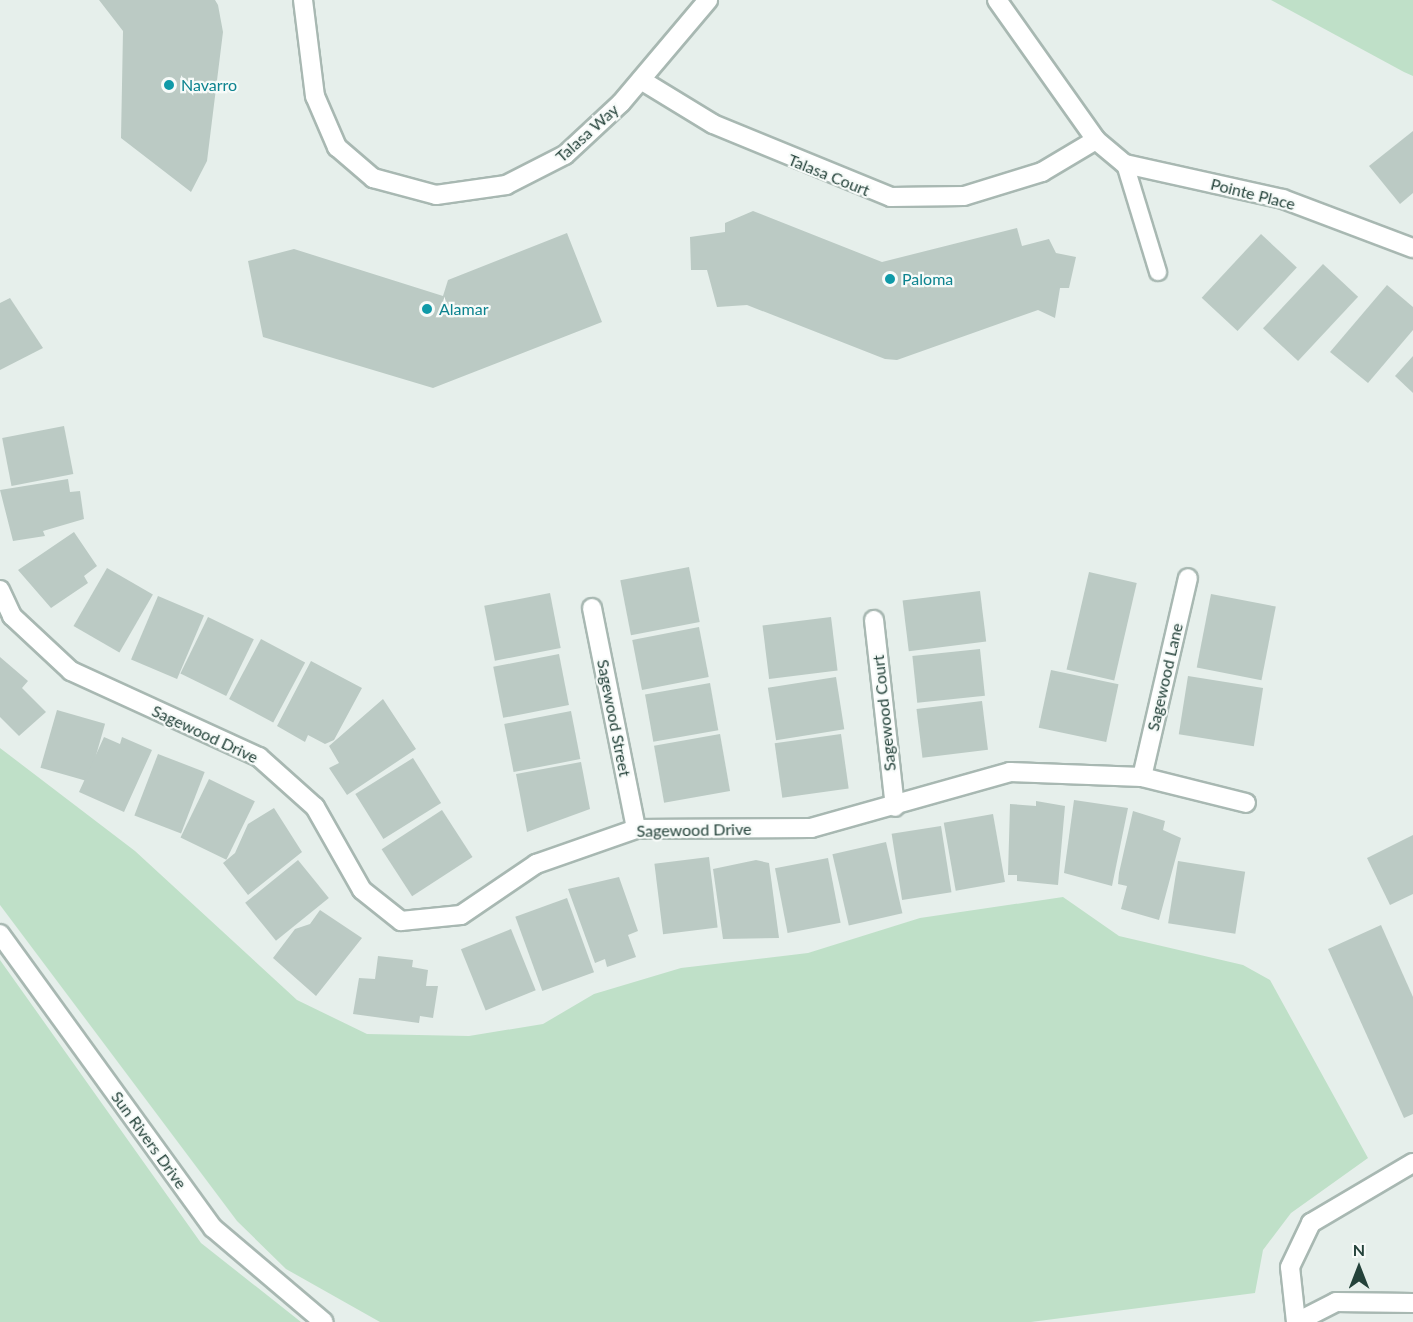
<!DOCTYPE html>
<style>
body{margin:0}
#map{position:relative;width:1413px;height:1322px;overflow:hidden;background:#e6efeb;font-family:Lato,sans-serif}
div>[style]{position:absolute}
.green>*{inset:0;background:#bfe0c8}
.building>*{inset:0;background:#bbcac4;transform-origin:0 0}
.roads{filter:drop-shadow(2px 0 #a8b8b2) drop-shadow(-2px 0 #a8b8b2) drop-shadow(0 2px #a8b8b2) drop-shadow(0 -2px #a8b8b2)}
.service>*{height:16px;margin:-8px;padding:0 8px;transform-origin:8px;border-radius:8px;background:#fff}
.minor>*{height:18px;margin:-9px;padding:0 9px;transform-origin:9px;border-radius:9px;background:#fff}
.tertiary>*{height:18px;margin:-9px;padding:0 9px;transform-origin:9px;border-radius:9px;background:#fff}
.dots>*{width:16px;height:16px;translate:-50% -50%;box-sizing:border-box;border:3px solid #f7fbf9;border-radius:50%}
span{translate:-50% -50%;white-space:nowrap;text-align:center;line-height:1.15;-webkit-text-stroke:4.5px #f7fbf9;paint-order:stroke}
.culture-label{font-size:16px;color:#0d838f}
.left{translate:0 -50%;text-align:left}
.street-label{font-size:16px;color:#24423a}
.north{position:absolute;left:1329px;top:1238px;width:60px;height:60px;-webkit-text-stroke:4px #f7fbf9;paint-order:stroke;rotate:0deg;font-size:16px;font-weight:700;line-height:24px;text-align:center;color:#24423a}
.north::after{content:'';display:block;margin:auto;width:21px;height:27px;background:#24423a;clip-path:polygon(50% 0,100% 100%,50% 72%,0 100%)}
</style>
<div id="map">
<div class="green">
<div style="clip-path:polygon(1271px 0,1413px 0,1413px 76px,1404px 72px)"></div>
<div style="clip-path:polygon(0 748px,135px 851px,297px 1000px,367px 1034px,469px 1036px,543px 1024px,594px 994px,681px 968px,808px 953px,920px 918px,1063px 897px,1119px 936px,1243px 965px,1270px 980px,1368px 1158px,1291px 1213px,1263px 1250px,1255px 1293px,1031px 1322px,380px 1322px,286px 1269px,237px 1221px,0 905px)"></div>
<div style="clip-path:polygon(0 960px,201px 1243px,301px 1322px,0 1322px)"></div>
</div>
<div class="building">
<div style="clip-path:polygon(99px 0,215px 0,218px 5px,223px 32px,207px 161px,191px 192px,121px 138px,123px 31px)"></div>
<div style="clip-path:polygon(1413px 131px,1413px 193px,1400px 204px,1369px 166px)"></div>
<div style="clip-path:polygon(753px 211px,882px 262px,1017px 228px,1022px 246px,1049px 239px,1056px 253px,1076px 257px,1069px 288px,1060px 288px,1055px 318px,1038px 310px,897px 360px,885px 359px,747px 305px,717px 307px,707px 270px,691px 270px,690px 237px,725px 232px,725px 223px)"></div>
<div style="clip-path:polygon(567px 233px,602px 322px,433px 388px,263px 337px,248px 261px,294px 249px,443px 296px,448px 280px)"></div>
<div style="left:1261px;top:234px;width:49px;height:87px;rotate:43deg"></div>
<div style="left:1323px;top:264px;width:48px;height:88px;rotate:43deg"></div>
<div style="clip-path:polygon(1387px 285px,1413px 307px,1413px 330px,1368px 383px,1330px 352px)"></div>
<div style="clip-path:polygon(10px 298px,43px 348px,0 370px,0 303px)"></div>
<div style="clip-path:polygon(1413px 356px,1413px 393px,1395px 376px)"></div>
<div style="left:64px;top:426px;width:49px;height:63px;rotate:79deg"></div>
<div style="clip-path:polygon(68px 479px,70px 492px,80px 491px,84px 519px,43px 531px,45px 536px,13px 541px,0 490px)"></div>
<div style="clip-path:polygon(74px 532px,97px 566px,84px 576px,88px 583px,51px 608px,18px 570px)"></div>
<div style="left:689px;top:567px;width:56px;height:70px;rotate:79deg"></div>
<div style="left:107px;top:568px;width:53px;height:67px;rotate:30deg"></div>
<div style="left:1089px;top:572px;width:49px;height:100px;rotate:13deg"></div>
<div style="left:980px;top:591px;width:51px;height:78px;rotate:83deg"></div>
<div style="left:550px;top:593px;width:56px;height:67px;rotate:79deg"></div>
<div style="left:1211px;top:594px;width:66px;height:75px;rotate:11deg"></div>
<div style="left:158px;top:596px;width:50px;height:69px;rotate:23deg"></div>
<div style="left:208px;top:617px;width:51px;height:63px;rotate:26deg"></div>
<div style="left:831px;top:617px;width:54px;height:69px;rotate:83deg"></div>
<div style="left:699px;top:627px;width:51px;height:68px;rotate:79deg"></div>
<div style="left:261px;top:639px;width:50px;height:68px;rotate:28deg"></div>
<div style="left:980px;top:649px;width:47px;height:68px;rotate:84deg"></div>
<div style="left:559px;top:654px;width:52px;height:67px;rotate:79deg"></div>
<div style="clip-path:polygon(0 657px,28px 681px,22px 688px,46px 712px,19px 736px,0 717px)"></div>
<div style="clip-path:polygon(311px 661px,362px 688px,334px 740px,325px 744px,308px 735px,305px 742px,277px 726px)"></div>
<div style="left:1051px;top:670px;width:69px;height:59px;rotate:12deg"></div>
<div style="left:1188px;top:676px;width:76px;height:59px;rotate:9deg"></div>
<div style="left:836px;top:677px;width:53px;height:69px;rotate:81deg"></div>
<div style="left:710px;top:683px;width:48px;height:66px;rotate:80deg"></div>
<div style="clip-path:polygon(383px 699px,416px 749px,347px 795px,329px 768px,339px 763px,329px 746px)"></div>
<div style="left:982px;top:701px;width:49px;height:66px;rotate:83deg"></div>
<div style="left:57px;top:710px;width:50px;height:60px;rotate:16deg"></div>
<div style="left:571px;top:711px;width:49px;height:68px;rotate:79deg"></div>
<div style="left:720px;top:734px;width:58px;height:67px;rotate:80deg"></div>
<div style="left:841px;top:734px;width:55px;height:67px;rotate:82deg"></div>
<div style="clip-path:polygon(104px 737px,120px 744px,122px 737px,152px 750px,124px 812px,79px 792px)"></div>
<div style="left:158px;top:754px;width:50px;height:66px;rotate:21deg"></div>
<div style="left:413px;top:758px;width:53px;height:68px;rotate:58deg"></div>
<div style="clip-path:polygon(581px 762px,590px 809px,527px 832px,516px 774px)"></div>
<div style="left:209px;top:779px;width:51px;height:65px;rotate:26deg"></div>
<div style="clip-path:polygon(1074px 800px,1128px 808px,1112px 886px,1064px 873px)"></div>
<div style="clip-path:polygon(1036px 801px,1065px 806px,1058px 885px,1017px 881px,1017px 875px,1008px 875px,1010px 804px,1036px 806px)"></div>
<div style="clip-path:polygon(274px 808px,302px 852px,248px 895px,223px 863px,235px 853px,248px 824px)"></div>
<div style="left:442px;top:810px;width:56px;height:72px;rotate:57deg"></div>
<div style="clip-path:polygon(1133px 811px,1165px 821px,1163px 830px,1181px 838px,1159px 920px,1121px 909px,1127px 886px,1118px 884px,1119px 873px)"></div>
<div style="left:993px;top:814px;width:69px;height:50px;rotate:80deg"></div>
<div style="left:941px;top:826px;width:67px;height:50px;rotate:81deg"></div>
<div style="clip-path:polygon(1413px 835px,1413px 894px,1390px 905px,1367px 858px)"></div>
<div style="left:886px;top:842px;width:73px;height:55px;rotate:77deg"></div>
<div style="left:709px;top:857px;width:71px;height:55px;rotate:83deg"></div>
<div style="left:828px;top:858px;width:66px;height:54px;rotate:79deg"></div>
<div style="left:298px;top:860px;width:49px;height:68px;rotate:51deg"></div>
<div style="clip-path:polygon(756px 860px,769px 863px,779px 938px,723px 939px,713px 869px)"></div>
<div style="left:1178px;top:861px;width:68px;height:63px;rotate:9deg"></div>
<div style="clip-path:polygon(619px 877px,638px 931px,628px 935px,636px 957px,607px 967px,605px 959px,595px 963px,568px 889px)"></div>
<div style="left:567px;top:898px;width:79px;height:55px;rotate:70deg"></div>
<div style="clip-path:polygon(320px 910px,362px 938px,316px 996px,273px 958px,295px 929px,310px 924px)"></div>
<div style="clip-path:polygon(1381px 925px,1413px 997px,1413px 1114px,1404px 1118px,1328px 949px)"></div>
<div style="left:511px;top:929px;width:66px;height:54px;rotate:68deg"></div>
<div style="clip-path:polygon(378px 956px,413px 960px,412px 967px,428px 970px,426px 986px,438px 986px,433px 1018px,420px 1016px,419px 1023px,353px 1014px,359px 978px,375px 979px)"></div>
</div>
<div class="roads">
<div class="service">
<div style="left:1125px;top:164px;width:113px;rotate:73deg"></div>
</div>
<div class="minor">
<div style="left:303px;top:0;width:97px;rotate:82.9deg"></div>
<div style="left:315px;top:96px;width:56px;rotate:66.7deg"></div>
<div style="left:337px;top:147px;width:48px;rotate:40.7deg"></div>
<div style="left:373px;top:178px;width:65px;rotate:15.1deg"></div>
<div style="left:436px;top:195px;width:71px;rotate:-8.1deg"></div>
<div style="left:506px;top:185px;width:66px;rotate:-27deg"></div>
<div style="left:565px;top:155px;width:76px;rotate:-42.9deg"></div>
<div style="left:621px;top:103px;width:135px;rotate:-49.8deg"></div>
<div style="left:997px;top:0;width:171px;rotate:54.7deg"></div>
<div style="left:1096px;top:140px;width:38px;rotate:40deg"></div>
<div style="left:1125px;top:164px;width:162px;rotate:12.5deg"></div>
<div style="left:1283px;top:199px;width:139px;rotate:20.7deg"></div>
<div style="left:641px;top:80px;width:84px;rotate:31.4deg"></div>
<div style="left:713px;top:124px;width:192px;rotate:22.3deg"></div>
<div style="left:891px;top:197px;width:73px;rotate:-0.8deg"></div>
<div style="left:964px;top:196px;width:82px;rotate:-17.1deg"></div>
<div style="left:1042px;top:172px;width:63px;rotate:-30.7deg"></div>
<div style="left:0;top:590px;width:29px;rotate:65deg"></div>
<div style="left:12px;top:616px;width:81px;rotate:43deg"></div>
<div style="left:71px;top:671px;width:207px;rotate:24.6deg"></div>
<div style="left:259px;top:757px;width:75px;rotate:41.8deg"></div>
<div style="left:315px;top:807px;width:95px;rotate:60.5deg"></div>
<div style="left:362px;top:890px;width:50px;rotate:38.5deg"></div>
<div style="left:401px;top:921px;width:60px;rotate:-5.7deg"></div>
<div style="left:461px;top:915px;width:91px;rotate:-34.2deg"></div>
<div style="left:536px;top:864px;width:106px;rotate:-19.3deg"></div>
<div style="left:636px;top:829px;width:175px;rotate:-0.3deg"></div>
<div style="left:811px;top:828px;width:207px;rotate:-15.7deg"></div>
<div style="left:1010px;top:772px;width:132px;rotate:2.2deg"></div>
<div style="left:1142px;top:777px;width:107px;rotate:14deg"></div>
<div style="left:592px;top:608px;width:225px;rotate:78.7deg"></div>
<div style="left:874px;top:620px;width:188px;rotate:83.6deg"></div>
<div style="left:1142px;top:777px;width:204px;rotate:-77deg"></div>
<div style="left:1296px;top:1322px;width:55px;rotate:-96.2deg"></div>
<div style="left:1290px;top:1267px;width:49px;rotate:-64.5deg"></div>
<div style="left:1311px;top:1223px;width:118px;rotate:-30.5deg"></div>
</div>
<div class="tertiary">
<div style="left:0;top:934px;width:363px;rotate:54.1deg"></div>
<div style="left:213px;top:1228px;width:145px;rotate:40.3deg"></div>
<div style="left:1297px;top:1322px;width:44px;rotate:-27.1deg"></div>
<div style="left:1336px;top:1302px;width:77px;rotate:0.7deg"></div>
</div>
</div>
<div class="dots">
<div style="left:169px;top:85px;background:#0f9aa8"></div>
<div style="left:890px;top:279px;background:#0f9aa8"></div>
<div style="left:427px;top:309px;background:#0f9aa8"></div>
</div>
<div class="culture-label">
<span class="left" style="left:181px;top:85px">Navarro</span>
<span class="left" style="left:902px;top:279px">Paloma</span>
<span class="left" style="left:439px;top:309px">Alamar</span>
</div>
<div class="street-label">
<span style="left:587px;top:133px;rotate:-42deg">Talasa Way</span>
<span style="left:829px;top:175px;rotate:22deg">Talasa Court</span>
<span style="left:1253px;top:194px;rotate:14deg">Pointe Place</span>
<span style="left:1165px;top:677px;rotate:-77deg">Sagewood Lane</span>
<span style="left:884px;top:713px;rotate:-96deg">Sagewood Court</span>
<span style="left:614px;top:718px;rotate:79deg">Sagewood Street</span>
<span style="left:205px;top:734px;rotate:25deg">Sagewood Drive</span>
<span style="left:694px;top:830px;rotate:-1deg">Sagewood Drive</span>
<span style="left:149px;top:1140px;rotate:54deg">Sun Rivers Drive</span>
</div>
<div class="north">N</div>
</div>
